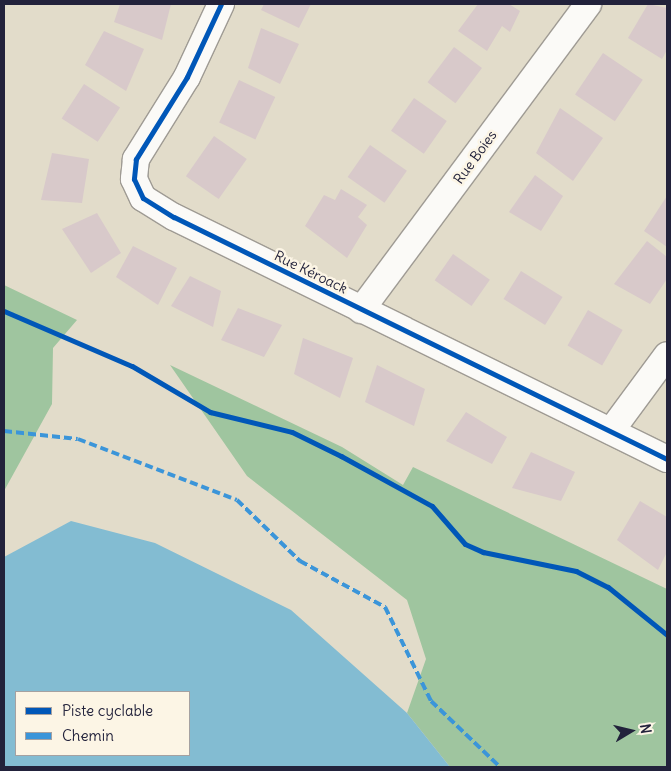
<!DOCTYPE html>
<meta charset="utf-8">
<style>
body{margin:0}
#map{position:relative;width:671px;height:771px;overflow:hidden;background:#e2dcca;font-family:Delius,sans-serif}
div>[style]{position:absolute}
.forest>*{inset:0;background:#9fc59f}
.water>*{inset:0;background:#83bcd2}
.building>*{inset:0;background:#d8c9ca;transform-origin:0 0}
.roads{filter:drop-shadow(1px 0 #9f9b94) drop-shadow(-1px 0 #9f9b94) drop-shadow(0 1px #9f9b94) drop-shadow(0 -1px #9f9b94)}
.minor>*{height:26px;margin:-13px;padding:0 13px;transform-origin:13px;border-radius:13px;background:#fbfaf7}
.quiet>*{height:4px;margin-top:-2px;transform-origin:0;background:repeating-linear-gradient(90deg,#3b95d9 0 8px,transparent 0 12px)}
.cycleway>*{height:5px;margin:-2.5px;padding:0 2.5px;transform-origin:2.5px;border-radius:2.5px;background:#0057b8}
span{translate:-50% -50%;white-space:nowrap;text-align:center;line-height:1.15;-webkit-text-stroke:5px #fcf5e5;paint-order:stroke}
.street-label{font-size:14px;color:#22223b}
.frame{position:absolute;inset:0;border:5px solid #22223b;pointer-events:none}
.legend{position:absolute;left:15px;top:691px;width:175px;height:65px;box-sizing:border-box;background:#fcf5e5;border:1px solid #a5a1a1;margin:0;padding:6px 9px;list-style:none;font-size:15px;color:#22223b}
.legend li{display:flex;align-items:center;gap:10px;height:25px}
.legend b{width:25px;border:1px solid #a5a1a1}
.north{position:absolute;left:606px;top:706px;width:50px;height:50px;-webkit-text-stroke:4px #fcf5e5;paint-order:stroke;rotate:81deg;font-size:14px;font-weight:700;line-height:20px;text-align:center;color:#22223b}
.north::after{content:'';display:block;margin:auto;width:18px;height:22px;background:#22223b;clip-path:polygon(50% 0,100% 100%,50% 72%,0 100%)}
</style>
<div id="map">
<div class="forest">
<div style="clip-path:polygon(4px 285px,77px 320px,53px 348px,52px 404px,4px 491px)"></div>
<div style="clip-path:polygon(170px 365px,342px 447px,403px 485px,413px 467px,667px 589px,667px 767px,450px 767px,407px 713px,426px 659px,407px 600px,247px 476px)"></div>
</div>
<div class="water">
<div style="clip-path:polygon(evenodd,71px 521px,155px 543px,291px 610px,407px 713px,450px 767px,4px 767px,4px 557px,71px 521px,16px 692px,189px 692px,189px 755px,16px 755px,16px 692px)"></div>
</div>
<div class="building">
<div style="clip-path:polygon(120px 4px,171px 4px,162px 40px,114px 22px)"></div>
<div style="clip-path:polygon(264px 4px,311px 4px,299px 28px,261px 10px)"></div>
<div style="clip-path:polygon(478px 4px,509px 4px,520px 11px,510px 32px,502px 26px,487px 51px,458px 31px)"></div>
<div style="clip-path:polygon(648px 4px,667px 8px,667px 50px,662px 59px,628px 38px)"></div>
<div style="clip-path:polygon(261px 28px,299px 44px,280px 84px,248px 68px)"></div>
<div style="clip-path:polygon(104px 31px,144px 49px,126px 91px,85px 65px)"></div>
<div style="left:454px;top:47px;width:35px;height:44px;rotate:37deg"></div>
<div style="left:603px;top:53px;width:48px;height:50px;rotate:34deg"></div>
<div style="left:239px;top:80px;width:40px;height:47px;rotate:25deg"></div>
<div style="left:84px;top:84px;width:43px;height:41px;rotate:33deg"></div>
<div style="left:414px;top:98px;width:40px;height:40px;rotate:35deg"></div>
<div style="clip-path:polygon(560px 108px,603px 138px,573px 181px,536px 153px)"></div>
<div style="left:214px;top:136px;width:40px;height:49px;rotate:35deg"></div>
<div style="left:370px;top:145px;width:45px;height:39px;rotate:35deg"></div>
<div style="clip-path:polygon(52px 153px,89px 159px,82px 203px,41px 200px)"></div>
<div style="clip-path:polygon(535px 175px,563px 196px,541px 231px,509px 212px)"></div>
<div style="clip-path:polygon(341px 189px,367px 205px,358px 217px,367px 225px,347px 258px,305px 226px,324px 195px,335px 200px)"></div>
<div style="clip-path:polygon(667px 196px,667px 247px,644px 231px)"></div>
<div style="clip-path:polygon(97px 213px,121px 253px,91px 273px,62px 229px)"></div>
<div style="clip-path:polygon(647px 241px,667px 257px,667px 279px,650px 304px,614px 284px)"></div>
<div style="clip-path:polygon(133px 246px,177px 268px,158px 305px,116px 277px)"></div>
<div style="left:453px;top:254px;width:45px;height:32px;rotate:35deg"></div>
<div style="left:521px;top:271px;width:49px;height:33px;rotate:32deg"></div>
<div style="clip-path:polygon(190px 276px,221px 291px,213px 327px,171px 306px)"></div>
<div style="clip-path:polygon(238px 308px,282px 325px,264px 357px,221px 340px)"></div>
<div style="left:588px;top:310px;width:40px;height:41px;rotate:30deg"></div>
<div style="clip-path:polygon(303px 338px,353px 358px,340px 398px,294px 374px)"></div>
<div style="clip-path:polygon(377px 365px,425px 389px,414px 426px,365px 402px)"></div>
<div style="clip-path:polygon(466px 412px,507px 437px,492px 464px,446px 441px)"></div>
<div style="clip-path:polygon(531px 452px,575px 472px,561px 501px,512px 488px)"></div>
<div style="clip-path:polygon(640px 501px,667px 517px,667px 552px,658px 570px,617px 540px)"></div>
</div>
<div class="roads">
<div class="minor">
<div style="left:221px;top:4px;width:81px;rotate:115deg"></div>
<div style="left:187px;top:77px;width:97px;rotate:121.9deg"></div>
<div style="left:136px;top:159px;width:20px;rotate:96deg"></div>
<div style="left:134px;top:179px;width:21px;rotate:65deg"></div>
<div style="left:143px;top:198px;width:36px;rotate:32deg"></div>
<div style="left:174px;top:217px;width:549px;rotate:26.15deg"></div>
<div style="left:361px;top:310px;width:381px;rotate:-53.4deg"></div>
<div style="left:611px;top:431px;width:94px;rotate:-53.6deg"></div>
</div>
</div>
<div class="quiet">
<div style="left:4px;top:431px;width:74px;rotate:6.2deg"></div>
<div style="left:78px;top:439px;width:170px;rotate:21deg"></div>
<div style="left:237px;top:500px;width:88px;rotate:44.1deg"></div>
<div style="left:300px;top:561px;width:97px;rotate:28.4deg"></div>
<div style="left:385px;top:607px;width:105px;rotate:63.9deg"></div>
<div style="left:431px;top:701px;width:95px;rotate:43.7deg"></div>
</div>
<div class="cycleway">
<div style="left:221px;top:4px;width:81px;rotate:115deg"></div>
<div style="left:187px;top:77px;width:97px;rotate:121.9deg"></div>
<div style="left:136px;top:159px;width:20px;rotate:96deg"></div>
<div style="left:134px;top:179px;width:21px;rotate:65deg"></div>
<div style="left:143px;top:198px;width:36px;rotate:32deg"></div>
<div style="left:174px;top:217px;width:549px;rotate:26.15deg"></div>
<div style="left:4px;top:311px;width:139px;rotate:23.3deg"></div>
<div style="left:132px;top:366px;width:91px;rotate:30.5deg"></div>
<div style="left:210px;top:412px;width:84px;rotate:13.7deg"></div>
<div style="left:292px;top:432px;width:55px;rotate:26.1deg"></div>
<div style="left:341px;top:456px;width:104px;rotate:28.8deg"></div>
<div style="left:432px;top:506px;width:50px;rotate:49deg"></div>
<div style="left:465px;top:544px;width:20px;rotate:24deg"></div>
<div style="left:483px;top:552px;width:95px;rotate:11.5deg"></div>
<div style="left:576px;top:571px;width:36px;rotate:27deg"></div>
<div style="left:608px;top:587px;width:76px;rotate:39.1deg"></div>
</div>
<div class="street-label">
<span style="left:475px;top:157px;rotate:-54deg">Rue Boies</span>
<span style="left:311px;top:272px;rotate:26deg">Rue Kéroack</span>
</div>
<div class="frame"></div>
<ul class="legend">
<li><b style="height:6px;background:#0057b8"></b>Piste cyclable</li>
<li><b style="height:6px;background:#3b95d9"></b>Chemin</li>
</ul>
<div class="north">N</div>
</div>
